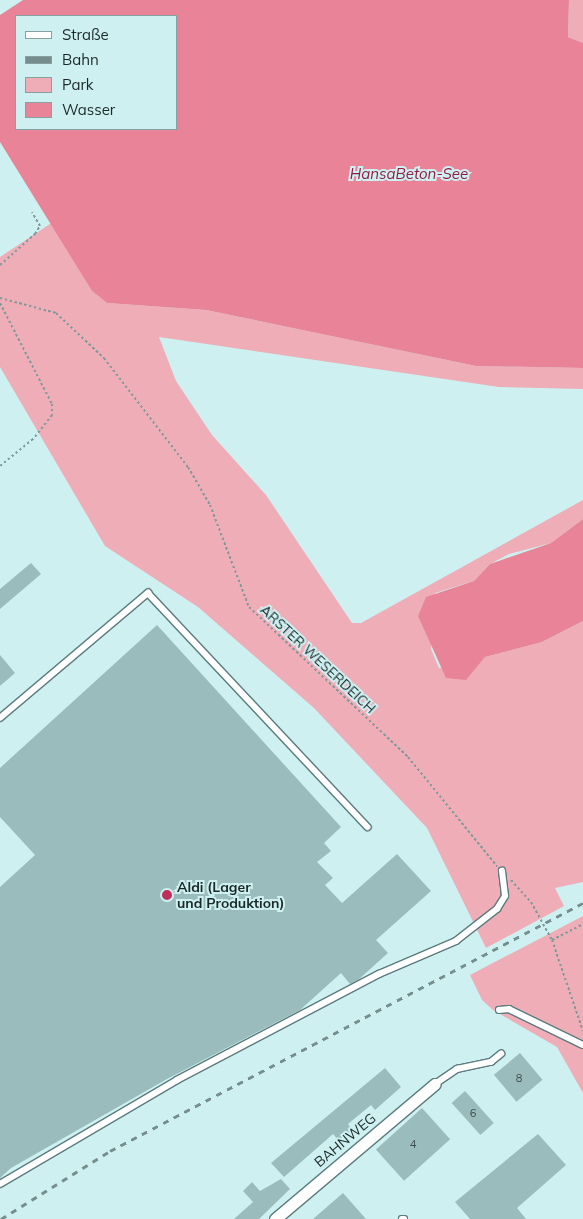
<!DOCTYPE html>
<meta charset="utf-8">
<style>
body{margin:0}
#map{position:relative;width:583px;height:1219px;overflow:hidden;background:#cef0f1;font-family:Mulish,sans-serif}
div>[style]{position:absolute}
.green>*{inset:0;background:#efadb8}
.water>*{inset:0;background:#e98498}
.building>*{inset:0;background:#9bbcbc;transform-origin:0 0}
.path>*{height:2px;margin-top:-1px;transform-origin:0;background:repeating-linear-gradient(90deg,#80999a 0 2.5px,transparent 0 5px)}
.roads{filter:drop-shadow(1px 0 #5c7b7c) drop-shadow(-1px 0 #5c7b7c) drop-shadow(0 1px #5c7b7c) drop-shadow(0 -1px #5c7b7c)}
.service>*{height:5.5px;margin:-2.75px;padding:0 2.75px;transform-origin:2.75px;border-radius:2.75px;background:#fff}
.minor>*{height:11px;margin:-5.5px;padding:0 5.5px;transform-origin:5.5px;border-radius:5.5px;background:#fff}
.rail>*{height:3px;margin-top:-1.5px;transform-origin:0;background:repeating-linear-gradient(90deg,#758d8d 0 6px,transparent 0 12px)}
.dots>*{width:14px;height:14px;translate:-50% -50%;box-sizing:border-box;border:2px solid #cef0f1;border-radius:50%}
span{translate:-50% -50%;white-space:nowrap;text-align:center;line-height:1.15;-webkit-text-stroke:4px #cef0f1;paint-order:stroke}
.number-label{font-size:11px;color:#3c4e4e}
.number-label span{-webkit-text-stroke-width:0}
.street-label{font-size:14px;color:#1c2929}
.poi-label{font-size:14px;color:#1c2929;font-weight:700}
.left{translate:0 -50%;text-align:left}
.water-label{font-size:15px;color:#931b42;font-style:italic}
.legend{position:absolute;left:15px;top:15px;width:162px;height:115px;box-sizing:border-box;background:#cef0f1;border:1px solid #87a0a1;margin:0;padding:6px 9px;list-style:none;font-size:15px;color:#1c2929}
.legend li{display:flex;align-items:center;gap:10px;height:25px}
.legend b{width:25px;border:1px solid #87a0a1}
</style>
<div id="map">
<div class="green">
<div style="clip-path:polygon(569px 0,583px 0,583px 43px,568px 37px)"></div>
<div style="clip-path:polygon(53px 222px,92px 291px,107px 303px,206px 310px,476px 366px,583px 368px,583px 389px,499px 387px,159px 337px,176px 381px,212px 435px,266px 495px,352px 623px,361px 623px,583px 500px,583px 519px,551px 543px,509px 554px,490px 564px,474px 581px,435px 593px,431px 649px,439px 668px,477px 666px,485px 657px,542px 642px,583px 621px,583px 882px,555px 888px,564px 906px,486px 948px,427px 828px,314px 708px,198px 607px,105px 546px,0 367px,0 257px)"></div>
<div style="clip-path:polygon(583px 916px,583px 1093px,557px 1047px,493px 1010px,482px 1000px,470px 975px)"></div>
</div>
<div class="water">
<div style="clip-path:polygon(evenodd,23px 0,569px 0,568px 37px,583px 43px,583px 368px,476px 366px,206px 310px,107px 303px,92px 291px,0 142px,0 15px,23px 0,176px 16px,176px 129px,16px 129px,16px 16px,176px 16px)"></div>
<div style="clip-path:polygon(583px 519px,583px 621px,542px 642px,485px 657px,466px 680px,446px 678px,418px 616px,426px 597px,474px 581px,490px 564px,551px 543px)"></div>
</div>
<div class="building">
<div style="clip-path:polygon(31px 563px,41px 574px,0 609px,0 589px)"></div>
<div style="clip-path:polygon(157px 625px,341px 827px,324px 843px,331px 851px,317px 862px,333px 878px,325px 885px,342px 903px,397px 854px,431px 891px,376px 940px,388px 953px,358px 980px,350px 984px,341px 973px,300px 1010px,167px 1079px,11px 1168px,0 1178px,0 887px,35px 855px,0 817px,0 768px)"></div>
<div style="clip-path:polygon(0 655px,15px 673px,0 686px)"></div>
<div style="left:520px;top:1053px;width:35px;height:34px;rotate:50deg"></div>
<div style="clip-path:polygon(385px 1068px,401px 1087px,375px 1110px,371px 1105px,348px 1124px,352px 1130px,339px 1141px,333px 1134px,284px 1177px,271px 1163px)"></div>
<div style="left:465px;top:1091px;width:43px;height:18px;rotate:48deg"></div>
<div style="left:422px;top:1108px;width:42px;height:62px;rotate:48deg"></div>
<div style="clip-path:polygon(538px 1134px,566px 1165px,517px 1208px,526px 1219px,470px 1219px,455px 1202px)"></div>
<div style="clip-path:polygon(281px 1179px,290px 1189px,259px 1219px,234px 1219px,253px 1202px,243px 1191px,252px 1182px,260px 1191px)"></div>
<div style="clip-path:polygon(343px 1193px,366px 1219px,313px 1219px)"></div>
</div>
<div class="path">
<div style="left:0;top:265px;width:47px;rotate:-41.5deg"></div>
<div style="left:35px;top:234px;width:9px;rotate:-58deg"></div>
<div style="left:40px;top:226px;width:16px;rotate:-120deg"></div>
<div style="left:0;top:298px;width:58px;rotate:15deg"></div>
<div style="left:56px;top:313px;width:66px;rotate:43.2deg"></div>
<div style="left:104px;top:358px;width:138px;rotate:52.4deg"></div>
<div style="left:188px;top:467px;width:44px;rotate:59.9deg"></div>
<div style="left:210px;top:505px;width:109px;rotate:69.1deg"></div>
<div style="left:249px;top:607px;width:219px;rotate:43.3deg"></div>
<div style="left:408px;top:757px;width:141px;rotate:50.8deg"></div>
<div style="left:0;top:303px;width:114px;rotate:62.8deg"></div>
<div style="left:52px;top:404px;width:11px;rotate:90deg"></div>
<div style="left:52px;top:415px;width:31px;rotate:128deg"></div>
<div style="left:33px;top:439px;width:43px;rotate:140.7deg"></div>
<div style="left:511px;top:880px;width:30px;rotate:48deg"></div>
<div style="left:531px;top:902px;width:43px;rotate:61.1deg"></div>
<div style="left:552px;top:940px;width:96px;rotate:71.2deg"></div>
<div style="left:552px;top:940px;width:35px;rotate:-27deg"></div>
</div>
<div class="roads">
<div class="service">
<div style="left:0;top:718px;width:194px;rotate:-40.2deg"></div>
<div style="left:148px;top:593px;width:321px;rotate:46.8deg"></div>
<div style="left:499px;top:1010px;width:10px;rotate:-6deg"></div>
<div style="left:509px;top:1009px;width:82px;rotate:25.9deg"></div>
<div style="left:435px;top:1084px;width:27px;rotate:-34deg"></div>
<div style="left:457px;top:1069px;width:35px;rotate:-12deg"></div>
<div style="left:491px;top:1062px;width:13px;rotate:-39deg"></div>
<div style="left:0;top:1184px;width:205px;rotate:-30.4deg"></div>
<div style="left:177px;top:1080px;width:228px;rotate:-27.7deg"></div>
<div style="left:379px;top:974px;width:84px;rotate:-23.2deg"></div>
<div style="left:456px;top:941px;width:52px;rotate:-38deg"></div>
<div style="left:497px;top:909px;width:15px;rotate:-58deg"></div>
<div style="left:505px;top:896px;width:25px;rotate:-97deg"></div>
<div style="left:402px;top:1219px;width:2px"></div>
</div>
<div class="minor">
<div style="left:275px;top:1219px;width:209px;rotate:-40.2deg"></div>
</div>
</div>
<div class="rail">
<div style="left:1px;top:1219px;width:128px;rotate:-32deg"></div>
<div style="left:110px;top:1151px;width:534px;rotate:-27.67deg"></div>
</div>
<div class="dots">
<div style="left:167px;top:895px;background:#be2f5a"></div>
</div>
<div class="number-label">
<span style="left:519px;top:1078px">8</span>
<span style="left:473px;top:1113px">6</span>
<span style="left:413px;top:1144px">4</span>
</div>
<div class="street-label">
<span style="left:318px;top:659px;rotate:43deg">ARSTER WESERDEICH</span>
<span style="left:345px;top:1140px;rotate:-40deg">BAHNWEG</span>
</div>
<div class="poi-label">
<span class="left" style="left:177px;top:895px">Aldi (Lager<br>und Produktion)</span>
</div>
<div class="water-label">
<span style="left:409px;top:174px">HansaBeton-See</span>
</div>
<ul class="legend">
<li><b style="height:6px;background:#fff"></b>Straße</li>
<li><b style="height:6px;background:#758d8d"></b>Bahn</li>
<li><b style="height:14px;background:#efadb8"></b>Park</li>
<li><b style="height:14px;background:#e98498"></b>Wasser</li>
</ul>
</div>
